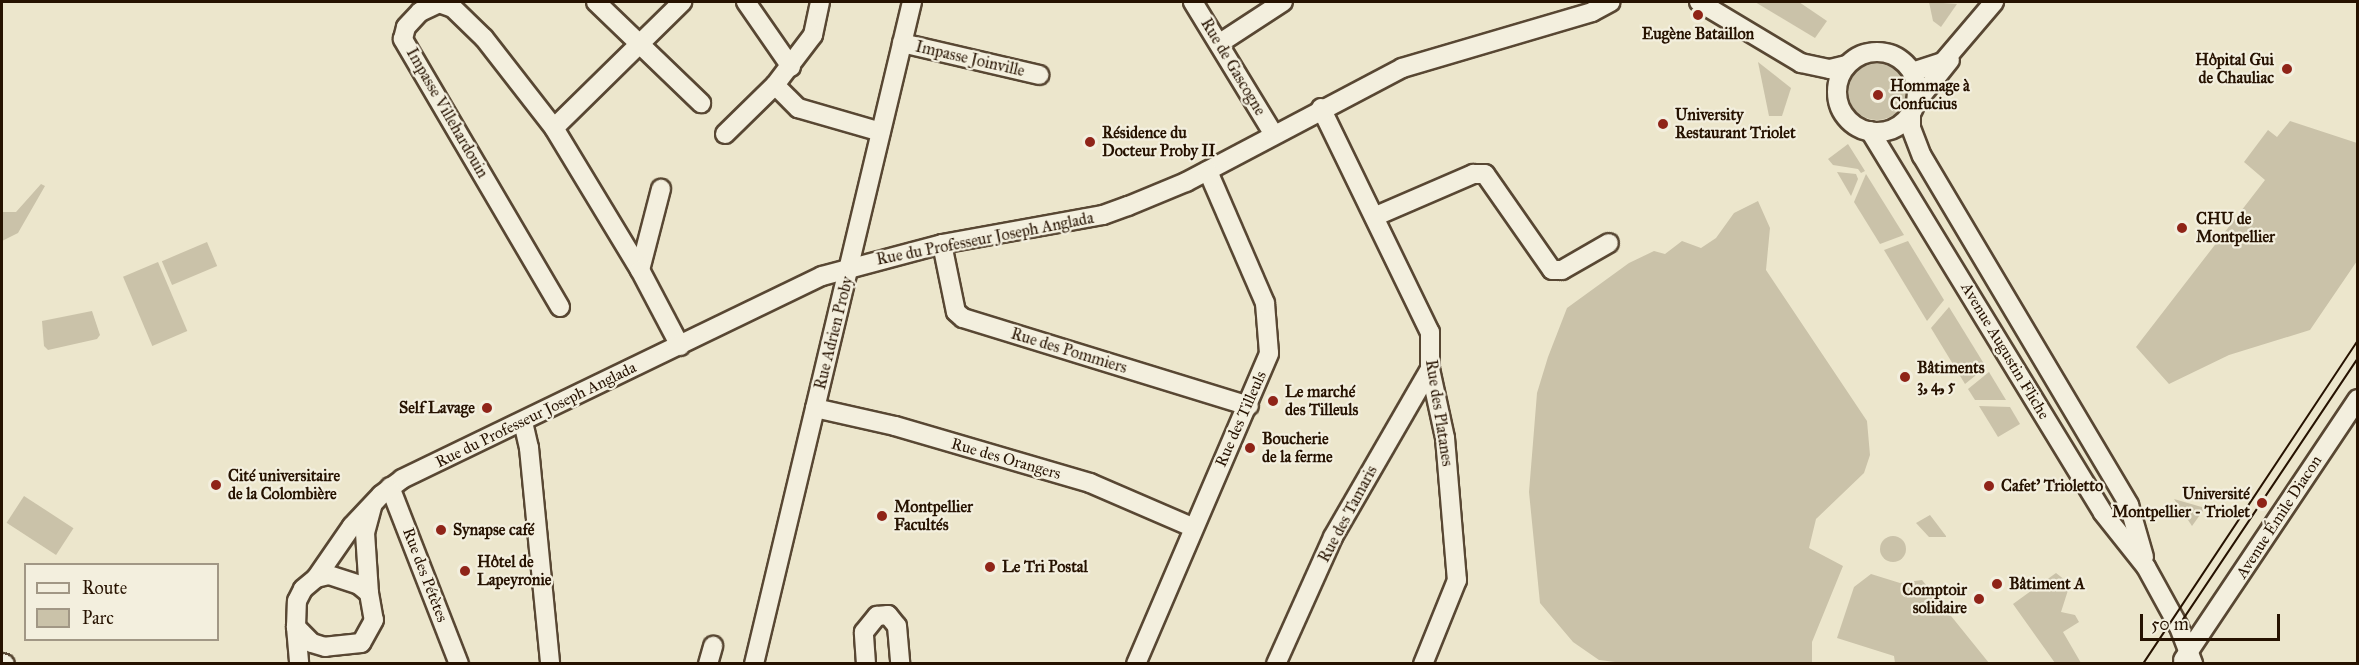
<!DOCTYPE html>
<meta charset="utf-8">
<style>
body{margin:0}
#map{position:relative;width:2359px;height:665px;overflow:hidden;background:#ece6cc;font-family:"IM FELL Great Primer",serif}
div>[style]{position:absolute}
.green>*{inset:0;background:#cac2a9;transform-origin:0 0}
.round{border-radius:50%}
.roads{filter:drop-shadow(2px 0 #584733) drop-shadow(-2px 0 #584733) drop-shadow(0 2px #584733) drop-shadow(0 -2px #584733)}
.street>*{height:18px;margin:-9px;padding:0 9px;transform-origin:9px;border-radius:9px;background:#f3efde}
.street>.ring{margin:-9px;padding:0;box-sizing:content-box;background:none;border:18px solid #f3efde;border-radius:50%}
.tram>*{height:1.5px;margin:-0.75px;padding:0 0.75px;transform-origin:0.75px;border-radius:0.75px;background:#261200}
.dots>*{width:16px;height:16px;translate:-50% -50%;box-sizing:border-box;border:3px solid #f3efde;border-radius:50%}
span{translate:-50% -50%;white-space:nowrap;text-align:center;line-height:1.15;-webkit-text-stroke:4.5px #f3efde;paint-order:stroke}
.poi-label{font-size:16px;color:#261200;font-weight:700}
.right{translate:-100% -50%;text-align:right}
.left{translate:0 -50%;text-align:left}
.street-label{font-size:16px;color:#261200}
.frame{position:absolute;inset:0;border:3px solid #261200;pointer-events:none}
.legend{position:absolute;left:24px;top:563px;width:195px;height:78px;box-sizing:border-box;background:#f3efde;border:2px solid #a19785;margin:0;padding:8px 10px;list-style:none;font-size:18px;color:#261200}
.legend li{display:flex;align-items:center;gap:12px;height:30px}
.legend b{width:30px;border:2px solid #a19785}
.scale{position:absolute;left:2140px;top:614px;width:140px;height:27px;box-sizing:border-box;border:3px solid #261200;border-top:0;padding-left:8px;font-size:18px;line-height:21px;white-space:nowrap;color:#261200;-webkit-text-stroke:4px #f3efde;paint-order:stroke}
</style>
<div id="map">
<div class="green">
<div style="clip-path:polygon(1755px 2px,1799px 2px,1827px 21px,1815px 38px)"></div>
<div style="clip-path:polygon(1929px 2px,1957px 4px,1941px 27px,1933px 21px)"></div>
<div class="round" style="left:1848px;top:62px;width:58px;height:58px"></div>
<div style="clip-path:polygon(1758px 62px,1791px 88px,1782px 116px,1769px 116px)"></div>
<div style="clip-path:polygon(2290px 121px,2357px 143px,2357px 261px,2310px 330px,2229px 355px,2169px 384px,2136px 347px,2265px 180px,2244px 162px,2268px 130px,2277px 137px)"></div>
<div style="clip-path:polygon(1848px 144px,1865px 171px,1861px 173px,1858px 169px,1833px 165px,1828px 159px)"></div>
<div style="clip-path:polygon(1837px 172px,1856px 174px,1858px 179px,1851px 196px)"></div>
<div style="clip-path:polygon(1866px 174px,1904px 235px,1880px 244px,1854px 202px)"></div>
<div style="clip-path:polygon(41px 184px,45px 186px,18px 233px,2px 241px,2px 212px,16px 212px)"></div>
<div style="clip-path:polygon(1758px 201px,1770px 228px,1766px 270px,1867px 421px,1870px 455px,1864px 473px,1816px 519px,1809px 548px,1843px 566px,1812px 642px,1812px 663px,1611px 664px,1615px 662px,1599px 660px,1573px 642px,1540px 603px,1529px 492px,1537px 393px,1548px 357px,1567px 308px,1629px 263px,1654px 251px,1665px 254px,1682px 241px,1701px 248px,1716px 238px,1734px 213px)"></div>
<div style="clip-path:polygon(1908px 241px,1944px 300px,1927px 321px,1884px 250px)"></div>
<div style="left:207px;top:242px;width:26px;height:49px;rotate:67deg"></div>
<div style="left:158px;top:262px;width:75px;height:38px;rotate:67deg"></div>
<div style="clip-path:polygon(1949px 307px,1986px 367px,1965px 384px,1931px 328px)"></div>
<div style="clip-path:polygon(92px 311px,100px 335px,97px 339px,48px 350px,44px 346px,42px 321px)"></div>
<div style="clip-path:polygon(1989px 372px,2006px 400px,1975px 400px,1968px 389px)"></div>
<div style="clip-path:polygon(1979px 406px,2010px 407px,2020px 424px,1998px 437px)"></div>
<div style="left:24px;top:496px;width:59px;height:32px;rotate:33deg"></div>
<div style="clip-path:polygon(2174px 499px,2205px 508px,2192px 526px)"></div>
<div style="clip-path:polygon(1930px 515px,1946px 536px,1946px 537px,1929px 537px,1916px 523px)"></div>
<div class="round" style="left:1880px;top:536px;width:26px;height:26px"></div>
<div style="clip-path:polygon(2056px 573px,2070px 584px,2061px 612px,2075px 615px,2079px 622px,2063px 632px,2081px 663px,2055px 663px,2013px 604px)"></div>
<div style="clip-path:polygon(1871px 574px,1900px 583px,1922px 580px,1989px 663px,1895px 663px,1894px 656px,1837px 638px,1854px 587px)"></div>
</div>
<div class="roads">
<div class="street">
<div style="left:596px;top:2px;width:146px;rotate:43.9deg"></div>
<div style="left:746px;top:2px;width:79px;rotate:55.3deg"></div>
<div style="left:820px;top:2px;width:34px;rotate:102deg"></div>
<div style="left:813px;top:35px;width:63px;rotate:127.2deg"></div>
<div style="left:775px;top:85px;width:33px;rotate:45deg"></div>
<div style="left:798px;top:108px;width:86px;rotate:16.1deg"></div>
<div style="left:1193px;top:2px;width:153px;rotate:58.6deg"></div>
<div style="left:1699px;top:2px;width:119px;rotate:30.9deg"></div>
<div style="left:1801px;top:63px;width:30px;rotate:12deg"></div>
<div style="left:1830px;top:69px;width:16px;rotate:-14deg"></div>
<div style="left:902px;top:43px;width:141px;rotate:13.1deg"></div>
<div style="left:1220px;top:43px;width:75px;rotate:-33.1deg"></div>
<div class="ring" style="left:1837px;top:52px;width:62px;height:62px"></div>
<div style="left:1912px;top:72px;width:33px;rotate:-18deg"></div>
<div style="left:1943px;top:62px;width:79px;rotate:-49.6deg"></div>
<div style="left:1918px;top:100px;width:51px;rotate:-51.3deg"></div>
<div style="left:1321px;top:108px;width:249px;rotate:64.1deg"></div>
<div style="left:1430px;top:332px;width:37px;rotate:90deg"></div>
<div style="left:1430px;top:369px;width:71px;rotate:77.7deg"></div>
<div style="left:1445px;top:438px;width:143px;rotate:85.2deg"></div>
<div style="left:1457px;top:580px;width:91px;rotate:112deg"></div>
<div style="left:1911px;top:113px;width:15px;rotate:90deg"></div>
<div style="left:1911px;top:128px;width:30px;rotate:69deg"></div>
<div style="left:1922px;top:156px;width:406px;rotate:59.3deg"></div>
<div style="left:2129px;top:505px;width:54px;rotate:73.9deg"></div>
<div style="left:554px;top:128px;width:180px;rotate:-44.5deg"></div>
<div style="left:1870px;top:131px;width:447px;rotate:58.6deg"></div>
<div style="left:2103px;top:513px;width:69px;rotate:51.5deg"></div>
<div style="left:2146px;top:567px;width:68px;rotate:61.2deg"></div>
<div style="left:2179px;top:627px;width:40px;rotate:69deg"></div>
<div style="left:725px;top:134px;width:70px;rotate:-44.4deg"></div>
<div style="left:1376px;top:216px;width:106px;rotate:-23.4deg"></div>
<div style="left:1473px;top:174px;width:12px"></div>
<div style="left:1485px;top:174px;width:117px;rotate:55.1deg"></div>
<div style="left:1552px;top:270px;width:10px"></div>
<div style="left:1562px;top:270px;width:54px;rotate:-29.9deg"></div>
<div style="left:942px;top:244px;width:69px;rotate:78.4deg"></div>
<div style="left:956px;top:312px;width:9px;rotate:41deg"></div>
<div style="left:963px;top:318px;width:299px;rotate:17.1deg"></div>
<div style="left:640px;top:270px;width:84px;rotate:-75.5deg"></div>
<div style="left:560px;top:307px;width:311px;rotate:-120.4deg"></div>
<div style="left:403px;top:39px;width:12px;rotate:-76deg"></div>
<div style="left:406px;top:27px;width:21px;rotate:-47deg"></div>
<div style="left:420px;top:12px;width:21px;rotate:-25deg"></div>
<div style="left:439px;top:3px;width:15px;rotate:20deg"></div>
<div style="left:453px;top:8px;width:43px;rotate:44.1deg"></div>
<div style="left:484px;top:38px;width:114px;rotate:52.1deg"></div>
<div style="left:554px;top:128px;width:166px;rotate:58.8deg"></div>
<div style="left:640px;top:270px;width:86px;rotate:62.2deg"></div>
<div style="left:815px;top:408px;width:82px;rotate:12.7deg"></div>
<div style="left:895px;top:426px;width:203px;rotate:16.3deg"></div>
<div style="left:1090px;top:483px;width:111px;rotate:23.3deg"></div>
<div style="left:523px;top:422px;width:27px;rotate:77deg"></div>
<div style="left:529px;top:448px;width:217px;rotate:84.4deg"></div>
<div style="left:390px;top:487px;width:190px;rotate:68.7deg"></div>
<div style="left:329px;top:575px;width:32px;rotate:18deg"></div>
<div style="left:359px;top:585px;width:13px;rotate:39deg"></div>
<div style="left:369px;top:593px;width:27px;rotate:80deg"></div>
<div style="left:374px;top:620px;width:26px;rotate:119deg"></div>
<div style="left:361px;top:643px;width:36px;rotate:174deg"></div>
<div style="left:325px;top:647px;width:14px;rotate:-163deg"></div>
<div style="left:312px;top:643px;width:23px;rotate:-135deg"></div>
<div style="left:296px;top:627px;width:26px;rotate:-88deg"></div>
<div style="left:297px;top:601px;width:13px;rotate:-63deg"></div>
<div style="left:303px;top:589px;width:17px;rotate:-40deg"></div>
<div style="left:316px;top:578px;width:13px;rotate:-13deg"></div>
<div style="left:316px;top:578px;width:63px;rotate:-55.3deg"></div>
<div style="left:352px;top:526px;width:42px;rotate:-46.9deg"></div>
<div style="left:381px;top:495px;width:26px;rotate:-37deg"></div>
<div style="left:402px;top:479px;width:466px;rotate:-25.8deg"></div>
<div style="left:822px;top:276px;width:124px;rotate:-14.9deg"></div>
<div style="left:942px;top:244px;width:164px;rotate:-10.2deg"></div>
<div style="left:1103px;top:215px;width:27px;rotate:-20deg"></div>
<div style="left:1128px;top:206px;width:63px;rotate:-22.5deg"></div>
<div style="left:1186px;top:182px;width:244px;rotate:-27.8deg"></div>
<div style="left:1402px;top:68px;width:198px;rotate:-16.4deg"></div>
<div style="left:1592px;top:12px;width:21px;rotate:-28deg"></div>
<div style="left:369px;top:593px;width:60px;rotate:-93.8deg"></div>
<div style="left:365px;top:533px;width:28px;rotate:-75deg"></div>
<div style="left:296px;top:627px;width:37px;rotate:85deg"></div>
<div style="left:2183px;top:660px;width:314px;rotate:-56.2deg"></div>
<div style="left:2px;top:663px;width:3px;rotate:18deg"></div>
<div style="left:708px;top:664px;width:19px;rotate:-74deg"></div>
<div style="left:754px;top:664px;width:681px;rotate:-76.58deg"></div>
<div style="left:866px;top:664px;width:32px;rotate:-94deg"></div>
<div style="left:864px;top:632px;width:21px;rotate:-51deg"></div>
<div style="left:877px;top:616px;width:11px;rotate:-5deg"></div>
<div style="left:888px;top:615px;width:14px;rotate:51deg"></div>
<div style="left:897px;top:626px;width:38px;rotate:85deg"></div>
<div style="left:1136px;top:664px;width:338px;rotate:-66.8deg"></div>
<div style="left:1269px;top:353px;width:50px;rotate:-94.6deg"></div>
<div style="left:1265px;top:303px;width:144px;rotate:-113.4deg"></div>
<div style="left:1276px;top:664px;width:139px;rotate:-65.8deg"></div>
<div style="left:1333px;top:537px;width:194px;rotate:-60deg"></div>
</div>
</div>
<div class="tram">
<div style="left:2182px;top:621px;width:316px;rotate:-56.2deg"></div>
<div style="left:2143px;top:664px;width:388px;rotate:-56.4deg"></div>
</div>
<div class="dots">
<div style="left:1698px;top:15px;background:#8f2418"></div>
<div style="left:2287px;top:69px;background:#8f2418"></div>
<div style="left:1878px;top:95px;background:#8f2418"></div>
<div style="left:1663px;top:124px;background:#8f2418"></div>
<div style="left:1090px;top:142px;background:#8f2418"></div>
<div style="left:2182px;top:228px;background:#8f2418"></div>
<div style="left:1905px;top:377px;background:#8f2418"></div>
<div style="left:1273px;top:401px;background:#8f2418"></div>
<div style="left:487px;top:408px;background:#8f2418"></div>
<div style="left:1250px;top:448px;background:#8f2418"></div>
<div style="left:216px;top:485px;background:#8f2418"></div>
<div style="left:1989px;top:486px;background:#8f2418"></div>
<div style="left:2262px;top:503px;background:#8f2418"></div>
<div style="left:882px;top:516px;background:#8f2418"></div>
<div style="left:441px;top:530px;background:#8f2418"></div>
<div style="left:990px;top:567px;background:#8f2418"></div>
<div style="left:465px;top:571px;background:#8f2418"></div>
<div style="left:1997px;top:584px;background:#8f2418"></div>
<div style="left:1979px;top:599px;background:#8f2418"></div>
</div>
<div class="poi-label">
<span style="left:1698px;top:34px">Eugène Bataillon</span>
<span class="right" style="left:2274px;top:69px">Hôpital Gui<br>de Chauliac</span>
<span class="left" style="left:1890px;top:95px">Hommage à<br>Confucius</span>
<span class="left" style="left:1675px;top:124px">University<br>Restaurant Triolet</span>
<span class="left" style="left:1102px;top:142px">Résidence du<br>Docteur Proby II</span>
<span class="left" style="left:2196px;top:228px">CHU de<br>Montpellier</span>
<span class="left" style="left:1917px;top:377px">Bâtiments<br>3, 4, 5</span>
<span class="left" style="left:1285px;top:401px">Le marché<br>des Tilleuls</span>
<span class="right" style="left:475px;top:408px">Self Lavage</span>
<span class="left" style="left:1262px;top:448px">Boucherie<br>de la ferme</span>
<span class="left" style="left:228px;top:485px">Cité universitaire<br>de la Colombière</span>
<span class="left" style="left:2001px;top:486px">Cafet' Trioletto</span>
<span class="right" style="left:2250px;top:503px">Université<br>Montpellier - Triolet</span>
<span class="left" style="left:894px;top:516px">Montpellier<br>Facultés</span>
<span class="left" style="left:453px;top:530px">Synapse café</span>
<span class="left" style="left:477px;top:571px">Hôtel de<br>Lapeyronie</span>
<span class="left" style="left:1002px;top:567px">Le Tri Postal</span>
<span class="left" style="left:2009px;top:584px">Bâtiment A</span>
<span class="right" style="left:1967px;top:599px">Comptoir<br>solidaire</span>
</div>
<div class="street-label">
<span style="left:970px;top:59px;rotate:13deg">Impasse Joinville</span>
<span style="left:1233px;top:67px;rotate:59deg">Rue de Gascogne</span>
<span style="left:447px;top:113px;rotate:60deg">Impasse Villehardouin</span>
<span style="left:985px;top:239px;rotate:-11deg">Rue du Professeur Joseph Anglada</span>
<span style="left:834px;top:333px;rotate:-76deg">Rue Adrien Proby</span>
<span style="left:1069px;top:351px;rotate:17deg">Rue des Pommiers</span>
<span style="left:2005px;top:351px;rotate:59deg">Avenue Augustin Fliche</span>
<span style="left:1439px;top:413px;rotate:81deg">Rue des Platanes</span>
<span style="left:536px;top:415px;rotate:-26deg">Rue du Professeur Joseph Anglada</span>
<span style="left:1241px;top:419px;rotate:-66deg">Rue des Tilleuls</span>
<span style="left:1006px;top:459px;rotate:16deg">Rue des Orangers</span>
<span style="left:1348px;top:514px;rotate:-62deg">Rue des Tamaris</span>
<span style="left:2279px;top:517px;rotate:-57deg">Avenue Émile Diacon</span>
<span style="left:425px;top:575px;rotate:69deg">Rue des Pétètes</span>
</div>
<div class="frame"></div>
<ul class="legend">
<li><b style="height:8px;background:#f3efde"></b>Route</li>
<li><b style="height:16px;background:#cac2a9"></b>Parc</li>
</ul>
<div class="scale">50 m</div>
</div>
